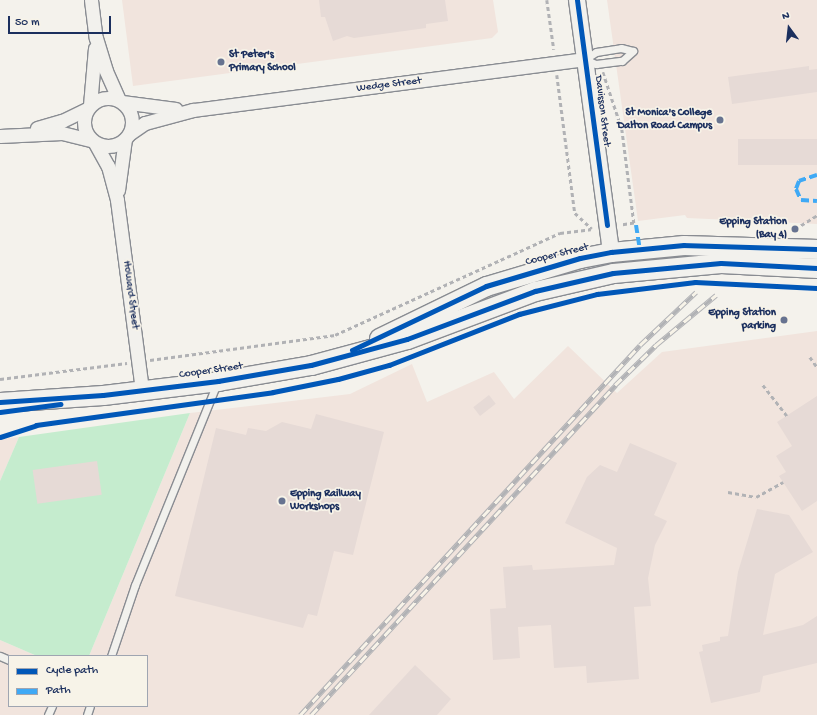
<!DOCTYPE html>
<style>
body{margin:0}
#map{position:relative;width:817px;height:715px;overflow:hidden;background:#f4f2ec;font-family:"Gochi Hand",sans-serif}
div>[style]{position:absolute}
.built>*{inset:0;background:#f1e4dd}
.green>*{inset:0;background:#c5ecce}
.building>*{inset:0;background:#e6dad6;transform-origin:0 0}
.path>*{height:2.5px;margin-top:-1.25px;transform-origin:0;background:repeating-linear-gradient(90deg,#b1b2b5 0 4px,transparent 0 7px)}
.roads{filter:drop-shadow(1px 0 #898c92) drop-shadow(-1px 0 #898c92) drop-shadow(0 1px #898c92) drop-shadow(0 -1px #898c92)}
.service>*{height:7px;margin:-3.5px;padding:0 3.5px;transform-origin:3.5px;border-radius:3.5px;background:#f2f1ed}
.minor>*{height:13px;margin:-6.5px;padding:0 6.5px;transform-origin:6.5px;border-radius:6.5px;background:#f2f1ed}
.minor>.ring{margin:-6.5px;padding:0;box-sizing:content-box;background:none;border:13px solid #f2f1ed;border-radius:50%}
.tertiary>*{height:16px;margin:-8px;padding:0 8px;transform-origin:8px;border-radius:8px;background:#f2f1ed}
.secondary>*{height:19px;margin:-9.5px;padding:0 9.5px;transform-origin:9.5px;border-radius:9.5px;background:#f2f1ed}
.rail>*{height:4.5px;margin-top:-2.25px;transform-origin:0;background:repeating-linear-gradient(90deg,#f7f3e8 0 9px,#b1b2b5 0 18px);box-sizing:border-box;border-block:1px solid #b1b2b5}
.quiet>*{height:4px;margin-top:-2px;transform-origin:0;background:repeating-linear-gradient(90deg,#3fa9f5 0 8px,transparent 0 12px)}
.cycleway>*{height:5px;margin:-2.5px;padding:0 2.5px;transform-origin:2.5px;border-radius:2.5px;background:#0057b8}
.dots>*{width:11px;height:11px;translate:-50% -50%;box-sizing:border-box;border:2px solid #f7f3e8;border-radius:50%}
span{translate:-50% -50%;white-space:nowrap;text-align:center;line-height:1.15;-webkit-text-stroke:3.5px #f7f3e8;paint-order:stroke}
.poi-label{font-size:11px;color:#1b2f5e;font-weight:700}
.left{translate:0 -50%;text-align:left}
.right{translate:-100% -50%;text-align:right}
.street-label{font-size:11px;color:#1b2f5e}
.legend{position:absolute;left:8px;top:655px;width:140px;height:52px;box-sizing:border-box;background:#f7f3e8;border:1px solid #9fa5b1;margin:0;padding:5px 7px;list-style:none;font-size:12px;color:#1b2f5e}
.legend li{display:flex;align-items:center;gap:8px;height:20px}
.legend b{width:20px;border:1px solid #9fa5b1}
.north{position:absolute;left:769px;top:8px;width:40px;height:40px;-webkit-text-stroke:3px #f7f3e8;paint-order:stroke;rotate:345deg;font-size:11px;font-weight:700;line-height:16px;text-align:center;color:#1b2f5e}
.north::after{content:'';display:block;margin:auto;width:14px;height:18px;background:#1b2f5e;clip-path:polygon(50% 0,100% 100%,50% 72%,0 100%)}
.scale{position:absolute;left:8px;top:16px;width:103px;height:18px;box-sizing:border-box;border:2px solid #1b2f5e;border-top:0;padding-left:5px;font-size:12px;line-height:14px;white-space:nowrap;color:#1b2f5e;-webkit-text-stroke:3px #f7f3e8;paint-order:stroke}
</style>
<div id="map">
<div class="built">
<div style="clip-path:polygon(122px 0,493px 0,498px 32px,492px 38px,133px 86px)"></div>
<div style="clip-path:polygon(607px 0,817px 0,817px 224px,687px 218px,685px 215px,638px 221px)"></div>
<div style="clip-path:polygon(817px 331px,817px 715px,0 715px,0 640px,37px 656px,9px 656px,9px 706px,147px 706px,147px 656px,89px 656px,190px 413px,350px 394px,412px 364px,427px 402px,494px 372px,514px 399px,568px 346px,617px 393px,662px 352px)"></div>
<div style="clip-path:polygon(19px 437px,0 481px,0 439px)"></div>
</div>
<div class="green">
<div style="clip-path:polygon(190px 413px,89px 656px,37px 656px,0 640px,0 481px,19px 437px)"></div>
</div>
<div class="building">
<div style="clip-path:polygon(319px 0,445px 0,448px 21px,426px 24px,426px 28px,354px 38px,347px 36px,333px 41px,325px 17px,321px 17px)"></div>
<div style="clip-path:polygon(809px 66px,809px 70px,817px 69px,817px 92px,732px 104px,728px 77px)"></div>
<div style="left:817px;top:139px;width:26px;height:79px;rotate:90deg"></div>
<div style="left:489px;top:395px;width:11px;height:20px;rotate:52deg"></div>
<div style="clip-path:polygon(817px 396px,817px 501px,802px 511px,779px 476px,786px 472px,776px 456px,792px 446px,777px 422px)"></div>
<div style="clip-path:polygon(316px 414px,384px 432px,353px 555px,334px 551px,317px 616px,308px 614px,303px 628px,175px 596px,216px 428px,246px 435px,248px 428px,266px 431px,282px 422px,311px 429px)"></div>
<div style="clip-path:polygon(630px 443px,677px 463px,654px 515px,667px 521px,655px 545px,648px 578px,651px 606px,634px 607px,639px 679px,587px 683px,586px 666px,554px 668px,551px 625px,518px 627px,520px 658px,493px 660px,490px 609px,506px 608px,503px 567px,532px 565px,533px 570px,614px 565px,617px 548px,565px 523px,587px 477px,600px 465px,617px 472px)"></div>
<div style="left:97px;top:461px;width:34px;height:65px;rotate:82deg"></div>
<div style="clip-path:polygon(757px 509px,789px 515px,813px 552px,775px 574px,763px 635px,803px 625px,817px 616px,817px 663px,763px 676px,760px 692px,711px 703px,699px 652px,703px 651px,702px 645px,720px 641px,720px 637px,728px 636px,738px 572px)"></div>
<div style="clip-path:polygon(415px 665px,451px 699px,437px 715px,369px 715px)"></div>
</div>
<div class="path">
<div style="left:547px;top:0;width:50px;rotate:82deg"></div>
<div style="left:603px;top:72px;width:60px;rotate:71.6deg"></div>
<div style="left:622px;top:129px;width:95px;rotate:82.7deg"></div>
<div style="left:634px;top:223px;width:13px;rotate:171deg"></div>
<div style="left:557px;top:75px;width:139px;rotate:82.6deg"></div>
<div style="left:575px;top:213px;width:23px;rotate:43deg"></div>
<div style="left:795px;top:229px;width:26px;rotate:-32deg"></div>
<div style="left:810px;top:357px;width:12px;rotate:55deg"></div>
<div style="left:150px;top:360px;width:187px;rotate:-7.7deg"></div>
<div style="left:335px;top:335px;width:247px;rotate:-24.4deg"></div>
<div style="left:560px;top:233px;width:31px;rotate:-7deg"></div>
<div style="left:0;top:379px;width:128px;rotate:-7.2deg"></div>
<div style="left:763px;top:385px;width:39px;rotate:52deg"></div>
<div style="left:728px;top:492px;width:28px;rotate:10deg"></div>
<div style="left:756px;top:497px;width:31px;rotate:-29deg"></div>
</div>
<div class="roads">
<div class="service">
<div style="left:585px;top:59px;width:13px;rotate:-32deg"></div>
<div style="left:596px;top:52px;width:25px;rotate:-9deg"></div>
<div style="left:621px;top:48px;width:12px;rotate:14deg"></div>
<div style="left:586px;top:60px;width:11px;rotate:22deg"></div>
<div style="left:596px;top:64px;width:26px;rotate:-7deg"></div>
<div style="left:622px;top:61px;width:15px;rotate:-42deg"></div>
<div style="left:0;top:656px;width:10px;rotate:24deg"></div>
<div style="left:111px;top:656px;width:75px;rotate:-71.3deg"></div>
<div style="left:135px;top:585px;width:218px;rotate:-67.9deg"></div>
<div style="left:48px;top:715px;width:10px;rotate:-66deg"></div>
<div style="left:87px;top:715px;width:9px;rotate:-72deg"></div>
</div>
<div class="minor">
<div style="left:91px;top:0;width:38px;rotate:83deg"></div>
<div style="left:96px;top:38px;width:34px;rotate:73deg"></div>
<div style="left:106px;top:71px;width:32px;rotate:66deg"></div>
<div class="ring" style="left:84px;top:98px;width:35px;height:35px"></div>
<div style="left:122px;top:102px;width:54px;rotate:7.4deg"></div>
<div style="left:90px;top:105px;width:57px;rotate:-85deg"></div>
<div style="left:37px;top:128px;width:26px;rotate:-16deg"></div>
<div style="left:62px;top:121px;width:28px;rotate:-26deg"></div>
<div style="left:129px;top:134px;width:19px;rotate:-35deg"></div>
<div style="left:145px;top:123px;width:50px;rotate:-15.2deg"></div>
<div style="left:193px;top:110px;width:395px;rotate:-7.4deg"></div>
<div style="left:0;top:136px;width:62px;rotate:-2.8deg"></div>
<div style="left:62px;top:133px;width:30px;rotate:14deg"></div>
<div style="left:95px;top:143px;width:26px;rotate:61deg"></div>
<div style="left:108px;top:166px;width:35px;rotate:75deg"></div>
<div style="left:117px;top:200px;width:192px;rotate:82.5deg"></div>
<div style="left:118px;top:190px;width:51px;rotate:-82.2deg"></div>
</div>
<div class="tertiary">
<div style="left:577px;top:0;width:254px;rotate:82.3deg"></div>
</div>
<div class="secondary">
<div style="left:379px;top:338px;width:119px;rotate:-25.9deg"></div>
<div style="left:486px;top:286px;width:98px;rotate:-16.6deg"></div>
<div style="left:580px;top:258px;width:32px;rotate:-11deg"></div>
<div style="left:611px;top:252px;width:73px;rotate:-5.5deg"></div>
<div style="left:684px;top:245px;width:133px;rotate:1.7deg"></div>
<div style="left:0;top:402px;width:103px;rotate:-3.9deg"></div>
<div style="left:103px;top:395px;width:116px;rotate:-6.9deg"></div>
<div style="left:218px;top:381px;width:94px;rotate:-9.8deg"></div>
<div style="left:311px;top:365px;width:99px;rotate:-15.2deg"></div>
<div style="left:407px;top:339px;width:137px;rotate:-20.6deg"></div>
<div style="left:535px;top:291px;width:80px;rotate:-13deg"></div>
<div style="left:613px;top:273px;width:108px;rotate:-5.3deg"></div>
<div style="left:721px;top:263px;width:96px;rotate:3deg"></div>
</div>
</div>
<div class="rail">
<div style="left:300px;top:715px;width:502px;rotate:-47.42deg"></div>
<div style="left:640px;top:345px;width:77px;rotate:-43.4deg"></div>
<div style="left:311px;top:715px;width:449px;rotate:-47.3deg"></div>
<div style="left:615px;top:385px;width:57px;rotate:-44.3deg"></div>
<div style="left:656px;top:345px;width:78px;rotate:-39.8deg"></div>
</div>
<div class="quiet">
<div style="left:817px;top:175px;width:19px;rotate:162deg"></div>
<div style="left:799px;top:181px;width:9px;rotate:111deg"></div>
<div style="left:796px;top:189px;width:12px;rotate:66deg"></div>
<div style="left:801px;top:200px;width:16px;rotate:4deg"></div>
<div style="left:636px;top:225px;width:24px;rotate:81deg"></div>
</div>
<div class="cycleway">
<div style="left:577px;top:0;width:227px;rotate:82.4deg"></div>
<div style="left:352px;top:350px;width:148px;rotate:-25.5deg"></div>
<div style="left:486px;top:286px;width:98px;rotate:-16.6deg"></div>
<div style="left:580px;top:258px;width:32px;rotate:-11deg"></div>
<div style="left:611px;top:252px;width:73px;rotate:-5.5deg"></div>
<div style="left:684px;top:245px;width:133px;rotate:1.7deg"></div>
<div style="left:0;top:402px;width:103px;rotate:-3.9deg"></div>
<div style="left:103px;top:395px;width:116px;rotate:-6.9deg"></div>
<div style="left:218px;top:381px;width:94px;rotate:-9.8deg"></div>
<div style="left:311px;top:365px;width:99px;rotate:-15.2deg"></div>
<div style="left:407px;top:339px;width:137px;rotate:-20.6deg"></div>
<div style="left:535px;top:291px;width:80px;rotate:-13deg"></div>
<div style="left:613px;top:273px;width:108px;rotate:-5.3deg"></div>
<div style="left:721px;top:263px;width:96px;rotate:3deg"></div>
<div style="left:0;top:412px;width:61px;rotate:-7.6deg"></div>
<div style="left:0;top:437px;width:38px;rotate:-18deg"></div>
<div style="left:36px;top:425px;width:239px;rotate:-7.9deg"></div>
<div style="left:273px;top:392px;width:66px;rotate:-11.3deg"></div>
<div style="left:338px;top:379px;width:53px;rotate:-15.4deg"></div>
<div style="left:389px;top:365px;width:140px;rotate:-21.4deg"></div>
<div style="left:519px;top:314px;width:81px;rotate:-14.4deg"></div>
<div style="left:597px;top:294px;width:99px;rotate:-7deg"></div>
<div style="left:695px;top:282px;width:122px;rotate:2.8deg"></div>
</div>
<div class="dots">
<div style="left:221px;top:62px;background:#677390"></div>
<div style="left:720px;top:120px;background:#677390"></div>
<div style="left:795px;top:229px;background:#677390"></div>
<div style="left:784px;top:320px;background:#677390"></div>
<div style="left:282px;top:501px;background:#677390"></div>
</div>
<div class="poi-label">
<span class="left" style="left:229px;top:62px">St Peter's<br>Primary School</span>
<span class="right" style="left:712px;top:120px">St Monica's College<br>Dalton Road Campus</span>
<span class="right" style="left:787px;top:229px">Epping Station<br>(Bay 4)</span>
<span class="right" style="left:776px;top:320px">Epping Station<br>parking</span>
<span class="left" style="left:290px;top:501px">Epping Railway<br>Workshops</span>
</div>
<div class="street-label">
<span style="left:389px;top:85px;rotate:-7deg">Wedge Street</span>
<span style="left:602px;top:111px;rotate:83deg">Davisson Street</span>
<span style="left:557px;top:255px;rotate:-14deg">Cooper Street</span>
<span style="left:130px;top:295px;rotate:83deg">Howard Street</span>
<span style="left:211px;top:371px;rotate:-8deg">Cooper Street</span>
</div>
<ul class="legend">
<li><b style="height:5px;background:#0057b8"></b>Cycle path</li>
<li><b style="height:5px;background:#3fa9f5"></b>Path</li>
</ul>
<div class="north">N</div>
<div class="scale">50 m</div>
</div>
